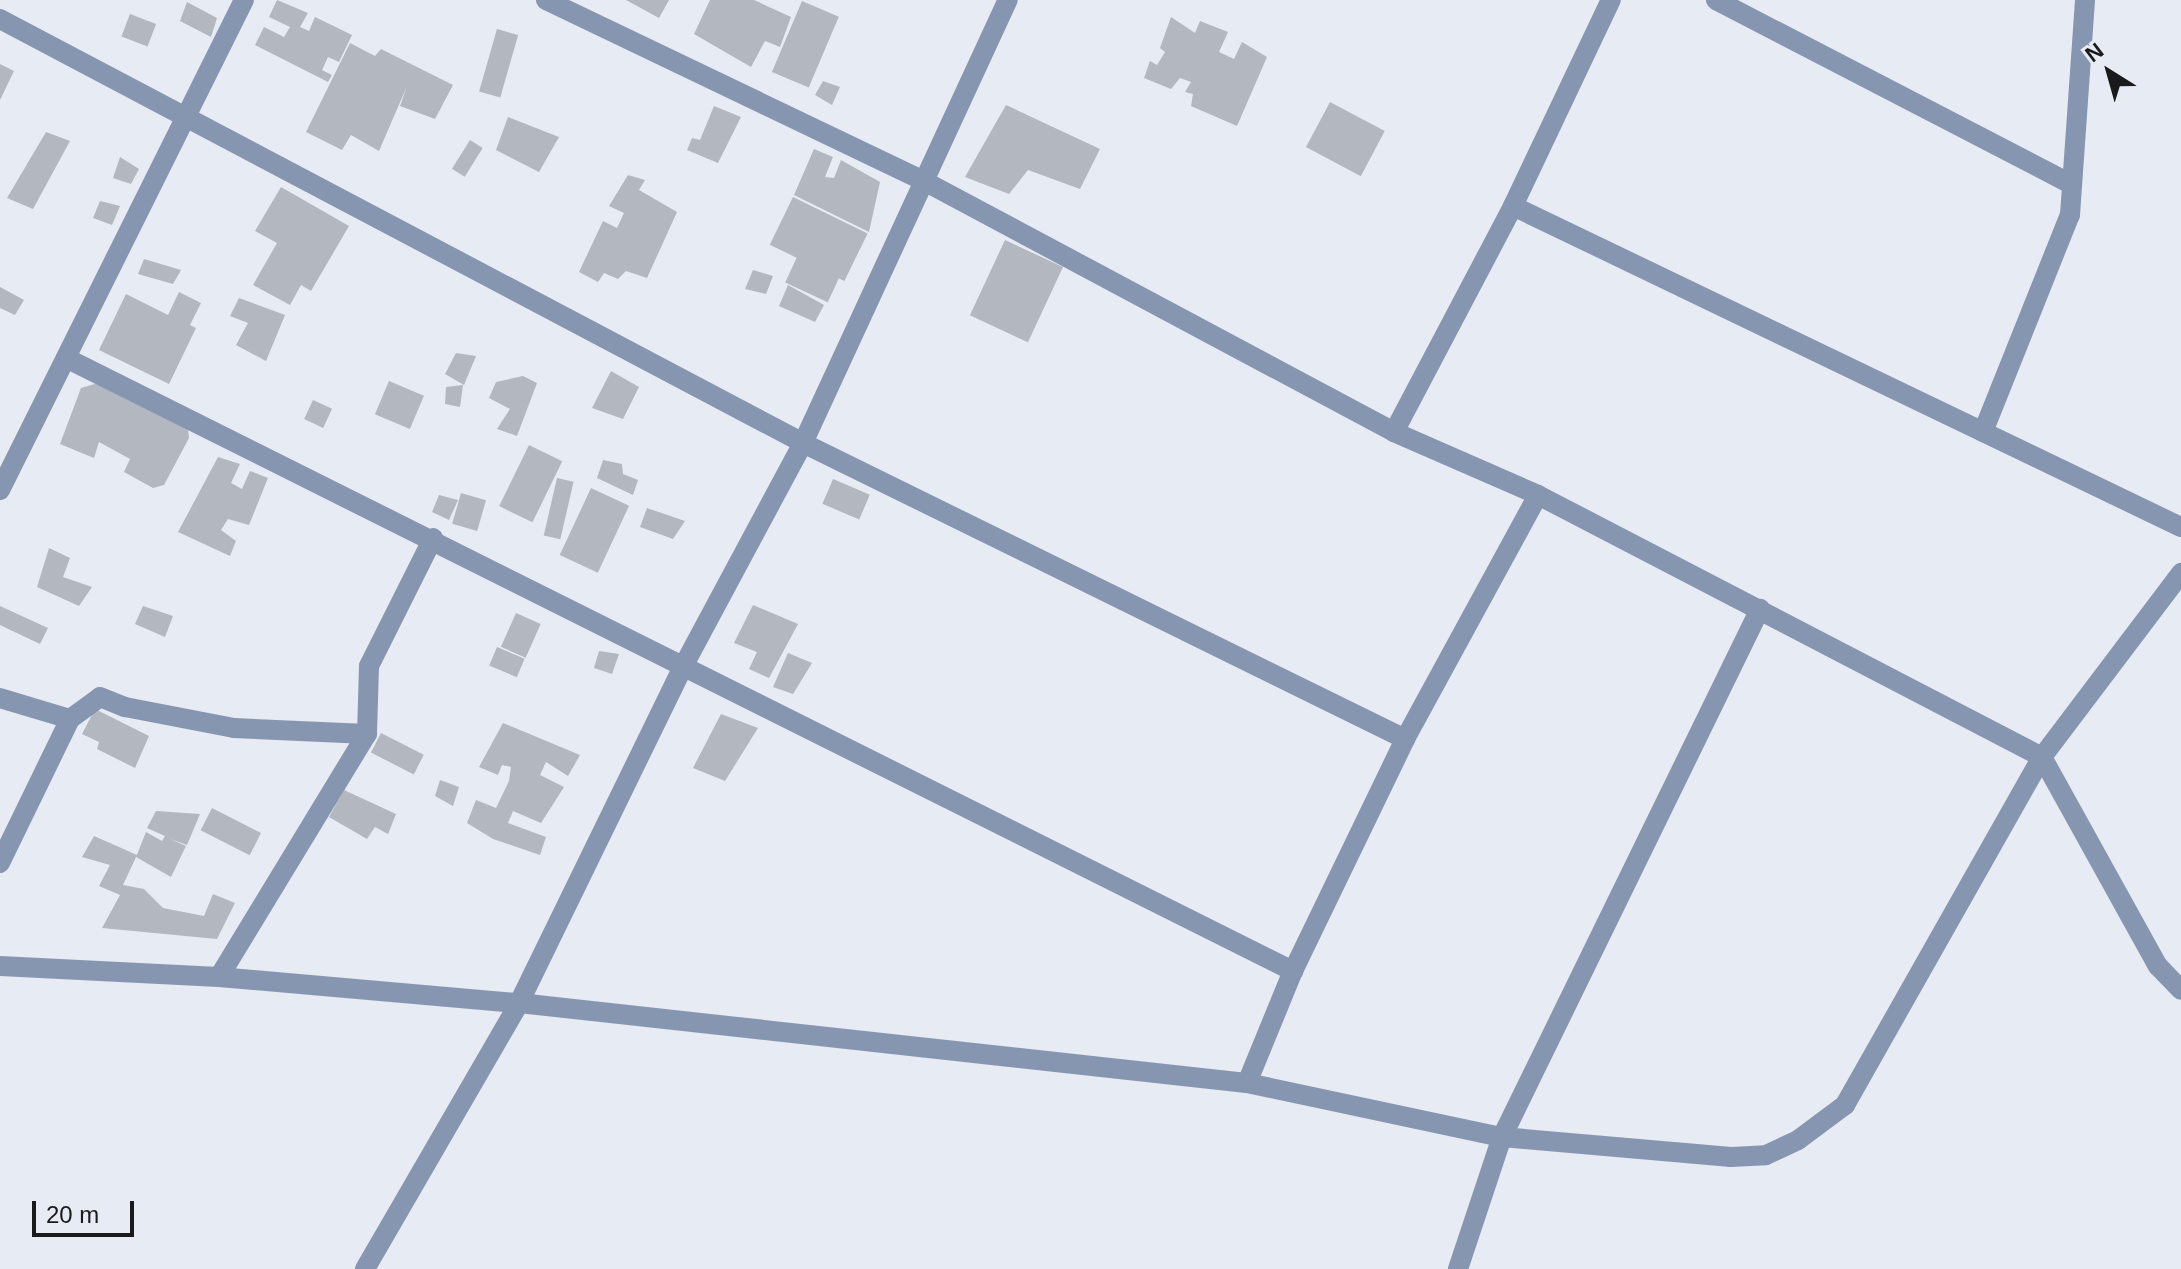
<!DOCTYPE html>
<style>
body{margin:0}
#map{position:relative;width:2181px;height:1269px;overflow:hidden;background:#e7ebf3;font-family:Helvetica,sans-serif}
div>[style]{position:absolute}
.building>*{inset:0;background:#b3b7bf;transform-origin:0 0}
.minor>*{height:20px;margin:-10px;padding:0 10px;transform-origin:10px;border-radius:10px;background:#8796b0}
span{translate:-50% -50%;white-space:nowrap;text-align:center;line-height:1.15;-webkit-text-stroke:6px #e7ebf3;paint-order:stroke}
.north{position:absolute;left:2069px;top:32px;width:80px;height:80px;-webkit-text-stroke:6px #e7ebf3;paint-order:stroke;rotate:323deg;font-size:22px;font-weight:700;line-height:32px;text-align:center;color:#181a1c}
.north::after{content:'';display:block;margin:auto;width:28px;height:36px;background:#181a1c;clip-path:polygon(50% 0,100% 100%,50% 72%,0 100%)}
.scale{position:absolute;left:32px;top:1201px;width:102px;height:36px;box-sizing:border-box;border:4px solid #181a1c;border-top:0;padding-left:10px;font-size:24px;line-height:28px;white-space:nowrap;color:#181a1c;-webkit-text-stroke:6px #e7ebf3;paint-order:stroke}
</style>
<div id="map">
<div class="building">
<div style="clip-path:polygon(277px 0,308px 13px,300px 27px,309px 31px,315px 17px,352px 35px,339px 62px,328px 57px,322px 70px,332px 75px,328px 82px,255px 45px,264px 27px,284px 37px,290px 27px,269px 17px)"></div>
<div style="clip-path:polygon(626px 0,669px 0,659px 18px)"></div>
<div style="clip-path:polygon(710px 0,754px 0,791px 17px,780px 47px,765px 41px,751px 67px,694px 34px)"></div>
<div style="left:802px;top:1px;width:40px;height:77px;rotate:23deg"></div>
<div style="clip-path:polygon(187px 2px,217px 18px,211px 37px,180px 21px)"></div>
<div style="left:130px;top:14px;width:28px;height:24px;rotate:21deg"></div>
<div style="clip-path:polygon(1171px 17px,1195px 33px,1200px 21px,1228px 32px,1219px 52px,1234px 59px,1242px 42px,1267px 57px,1237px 126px,1191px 106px,1193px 94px,1185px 92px,1191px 82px,1180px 78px,1171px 89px,1144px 78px,1150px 61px,1157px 65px,1165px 52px,1160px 48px)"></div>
<div style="left:497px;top:29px;width:22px;height:65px;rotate:16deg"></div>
<div style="clip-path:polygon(350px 43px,375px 56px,381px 49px,453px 85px,435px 119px,400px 106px,407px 86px,379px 151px,351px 135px,342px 150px,306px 132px)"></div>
<div style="clip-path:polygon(0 64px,14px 71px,0 100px)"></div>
<div style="clip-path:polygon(823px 81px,840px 87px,832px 105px,815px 95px)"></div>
<div style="left:1330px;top:102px;width:62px;height:51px;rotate:28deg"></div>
<div style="clip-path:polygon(1006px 105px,1100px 149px,1080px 189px,1028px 170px,1009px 194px,965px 177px)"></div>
<div style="clip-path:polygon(714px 106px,741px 117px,718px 163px,687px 150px,692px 138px,700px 140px)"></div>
<div style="clip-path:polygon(508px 117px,559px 137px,539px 172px,496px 150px)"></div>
<div style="clip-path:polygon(46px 132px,70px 141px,33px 209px,7px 198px)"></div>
<div style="left:470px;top:140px;width:15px;height:34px;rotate:32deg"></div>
<div style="clip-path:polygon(814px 149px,833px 157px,825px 177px,834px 178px,841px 160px,880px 182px,869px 232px,794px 195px)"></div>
<div style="clip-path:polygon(120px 157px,139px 169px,131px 184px,113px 178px)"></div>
<div style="clip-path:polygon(628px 175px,645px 180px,639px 190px,677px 212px,647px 278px,626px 271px,618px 279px,604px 273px,598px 282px,579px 272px,603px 221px,617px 228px,624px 213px,609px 206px)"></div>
<div style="clip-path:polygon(281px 187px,349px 226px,311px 291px,301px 285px,290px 305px,253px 285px,277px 243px,255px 231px)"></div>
<div style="left:793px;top:197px;width:83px;height:53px;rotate:26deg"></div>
<div style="clip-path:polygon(100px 201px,120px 206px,112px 225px,93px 218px)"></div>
<div style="left:1005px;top:240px;width:64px;height:83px;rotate:25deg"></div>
<div style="left:797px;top:257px;width:47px;height:28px;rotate:25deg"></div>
<div style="clip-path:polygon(144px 259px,181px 270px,173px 284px,138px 274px)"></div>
<div style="clip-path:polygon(753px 270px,773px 276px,766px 294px,745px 289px)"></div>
<div style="clip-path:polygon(788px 285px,824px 305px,815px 322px,779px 306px)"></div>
<div style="clip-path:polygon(0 287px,24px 300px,15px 315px,0 308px)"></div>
<div style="clip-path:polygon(179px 292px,201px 303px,190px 325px,196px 328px,169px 384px,99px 350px,126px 294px,168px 315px)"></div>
<div style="clip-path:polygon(239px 298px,285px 315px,266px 361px,236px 345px,248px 323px,230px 316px)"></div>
<div style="clip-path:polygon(456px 353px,476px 356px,464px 385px,445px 374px)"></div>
<div style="clip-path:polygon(611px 371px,639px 387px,623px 419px,592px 408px)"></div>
<div style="clip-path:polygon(523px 376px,537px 383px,517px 436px,497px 429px,510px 409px,489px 398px,496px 382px)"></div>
<div style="left:389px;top:381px;width:38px;height:36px;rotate:23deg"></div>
<div style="clip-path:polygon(98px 383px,188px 429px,189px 438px,164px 485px,153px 488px,124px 472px,130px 459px,99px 442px,94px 458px,60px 444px,81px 388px)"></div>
<div style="clip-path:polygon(463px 385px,460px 407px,445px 404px,446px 387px)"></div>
<div style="left:313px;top:400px;width:21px;height:21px;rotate:25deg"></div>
<div style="left:529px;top:445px;width:37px;height:68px;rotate:26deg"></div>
<div style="clip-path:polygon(218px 457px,240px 464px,231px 483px,242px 489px,250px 471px,268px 478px,249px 525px,228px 519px,221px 530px,236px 541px,230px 556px,178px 532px)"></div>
<div style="clip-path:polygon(603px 460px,622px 464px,623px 474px,638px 480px,633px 495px,597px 478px)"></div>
<div style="left:557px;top:478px;width:17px;height:59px;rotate:13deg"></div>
<div style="left:833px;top:479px;width:40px;height:27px;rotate:23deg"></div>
<div style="left:591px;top:488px;width:42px;height:74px;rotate:25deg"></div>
<div style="left:461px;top:493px;width:26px;height:32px;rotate:16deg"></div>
<div style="clip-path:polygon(439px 495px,458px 500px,449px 520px,432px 512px)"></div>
<div style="clip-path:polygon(647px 508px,685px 521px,673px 539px,640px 527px)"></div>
<div style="clip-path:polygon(49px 548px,70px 558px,63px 577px,92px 587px,79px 606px,37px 587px)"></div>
<div style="clip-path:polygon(753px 605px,798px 624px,769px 678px,749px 669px,757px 652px,734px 643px)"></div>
<div style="clip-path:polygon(0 606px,48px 628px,40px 644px,0 625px)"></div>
<div style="clip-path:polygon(143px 606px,173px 616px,165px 637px,135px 624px)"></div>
<div style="left:516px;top:613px;width:27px;height:37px;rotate:24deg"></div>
<div style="left:497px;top:647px;width:30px;height:20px;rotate:23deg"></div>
<div style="clip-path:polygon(599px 651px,619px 654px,612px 674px,594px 668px)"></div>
<div style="clip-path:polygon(788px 653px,812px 663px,793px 694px,773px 687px)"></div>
<div style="clip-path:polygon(95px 709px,149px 736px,135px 768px,97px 749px,99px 742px,82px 734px)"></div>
<div style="clip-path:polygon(721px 714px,758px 728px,725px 781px,693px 768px)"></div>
<div style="clip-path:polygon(503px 723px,580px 755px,568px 776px,546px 762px,540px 775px,564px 787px,541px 823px,513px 811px,508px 823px,546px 837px,540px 855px,493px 839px,467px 823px,476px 800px,496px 808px,509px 781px,511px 767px,502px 765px,498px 775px,479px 767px)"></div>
<div style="left:381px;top:733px;width:48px;height:22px;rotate:27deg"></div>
<div style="clip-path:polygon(440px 780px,459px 787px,453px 806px,435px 796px)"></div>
<div style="clip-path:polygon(344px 790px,396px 814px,388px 834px,375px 827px,367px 839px,329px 817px)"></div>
<div style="left:212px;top:808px;width:55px;height:25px;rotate:27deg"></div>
<div style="clip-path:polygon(156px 811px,200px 814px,187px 845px,170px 839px,186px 846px,171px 877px,136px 857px,146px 832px,162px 841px,165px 836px,147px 828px)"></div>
<div style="clip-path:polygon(94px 836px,137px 855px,123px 885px,144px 889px,163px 908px,204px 916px,213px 894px,235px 903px,217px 939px,102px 928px,120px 895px,99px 886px,110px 865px,82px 857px)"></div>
</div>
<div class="minor">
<div style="left:546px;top:0;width:419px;rotate:25.6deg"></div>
<div style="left:924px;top:181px;width:533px;rotate:28.1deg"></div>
<div style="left:1394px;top:432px;width:157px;rotate:23.6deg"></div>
<div style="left:1538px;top:495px;width:568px;rotate:27.47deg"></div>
<div style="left:2042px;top:757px;width:239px;rotate:61deg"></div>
<div style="left:2158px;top:966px;width:33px;rotate:46deg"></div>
<div style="left:1716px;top:0;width:400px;rotate:27.4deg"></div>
<div style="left:0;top:19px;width:908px;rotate:27.83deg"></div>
<div style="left:803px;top:443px;width:671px;rotate:26.18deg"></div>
<div style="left:1513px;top:206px;width:741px;rotate:25.67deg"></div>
<div style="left:66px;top:358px;width:1372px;rotate:26.55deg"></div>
<div style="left:1394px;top:432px;width:255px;rotate:-62.2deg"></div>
<div style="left:1513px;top:206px;width:228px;rotate:-64.6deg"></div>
<div style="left:1983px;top:432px;width:234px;rotate:-68.2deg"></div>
<div style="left:2070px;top:215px;width:216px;rotate:-86deg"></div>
<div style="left:0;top:490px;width:547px;rotate:-63.53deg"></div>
<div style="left:0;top:698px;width:73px;rotate:16.7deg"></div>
<div style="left:0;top:863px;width:160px;rotate:-64.1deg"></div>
<div style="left:70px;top:719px;width:37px;rotate:-36deg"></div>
<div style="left:100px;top:697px;width:27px;rotate:22deg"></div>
<div style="left:125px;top:707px;width:111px;rotate:10.9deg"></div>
<div style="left:234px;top:728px;width:133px;rotate:2.6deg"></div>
<div style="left:0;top:966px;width:219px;rotate:2.9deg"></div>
<div style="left:219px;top:977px;width:301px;rotate:5deg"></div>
<div style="left:519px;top:1003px;width:732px;rotate:6.27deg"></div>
<div style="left:1247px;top:1083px;width:261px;rotate:12deg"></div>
<div style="left:1502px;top:1137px;width:230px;rotate:5deg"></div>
<div style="left:1731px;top:1157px;width:35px;rotate:-3deg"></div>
<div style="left:1766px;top:1155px;width:35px;rotate:-25deg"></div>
<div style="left:1798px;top:1140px;width:59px;rotate:-36.7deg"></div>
<div style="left:1845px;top:1105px;width:400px;rotate:-60.5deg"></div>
<div style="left:2042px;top:757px;width:231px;rotate:-52.9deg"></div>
<div style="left:219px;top:977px;width:285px;rotate:-58.7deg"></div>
<div style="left:367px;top:734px;width:68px;rotate:-88.3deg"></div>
<div style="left:369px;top:666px;width:143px;rotate:-63.4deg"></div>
<div style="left:1247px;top:1083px;width:121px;rotate:-67.7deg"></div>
<div style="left:1293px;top:971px;width:258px;rotate:-64.2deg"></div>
<div style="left:1405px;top:739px;width:278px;rotate:-61.4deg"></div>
<div style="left:365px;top:1269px;width:307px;rotate:-59.9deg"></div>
<div style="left:519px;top:1003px;width:378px;rotate:-64deg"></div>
<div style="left:685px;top:663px;width:250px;rotate:-61.8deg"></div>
<div style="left:803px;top:443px;width:488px;rotate:-65.2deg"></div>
<div style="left:1458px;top:1269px;width:139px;rotate:-71.6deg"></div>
<div style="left:1502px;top:1137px;width:588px;rotate:-63.96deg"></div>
</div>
<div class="north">N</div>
<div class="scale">20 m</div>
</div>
